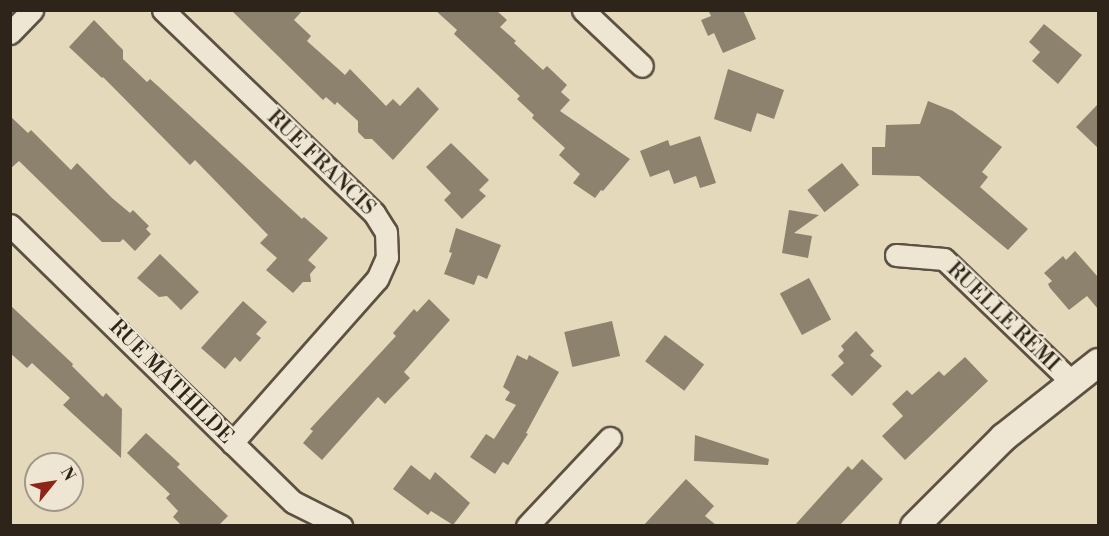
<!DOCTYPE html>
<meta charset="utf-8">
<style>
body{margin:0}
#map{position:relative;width:1109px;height:536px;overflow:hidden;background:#e5d9bc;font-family:"Libre Bodoni",serif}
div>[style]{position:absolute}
.building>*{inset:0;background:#8d826e;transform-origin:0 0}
.roads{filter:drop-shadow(2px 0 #5c5142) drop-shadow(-2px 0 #5c5142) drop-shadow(0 2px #5c5142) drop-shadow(0 -2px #5c5142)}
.minor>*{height:21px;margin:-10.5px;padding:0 10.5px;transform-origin:10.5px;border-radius:10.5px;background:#eee6d3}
.tertiary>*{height:27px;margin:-13.5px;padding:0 13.5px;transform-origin:13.5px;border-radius:13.5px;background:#eee6d3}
span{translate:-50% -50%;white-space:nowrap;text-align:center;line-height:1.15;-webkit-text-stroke:4.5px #eee6d3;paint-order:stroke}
.street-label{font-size:21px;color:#2e241a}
.frame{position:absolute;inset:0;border:12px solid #2e241a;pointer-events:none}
.north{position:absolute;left:24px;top:452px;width:60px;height:60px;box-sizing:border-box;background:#eee6d3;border:2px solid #a19889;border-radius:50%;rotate:60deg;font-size:16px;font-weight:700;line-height:24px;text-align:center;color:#2e241a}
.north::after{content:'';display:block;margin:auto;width:21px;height:27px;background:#8f2418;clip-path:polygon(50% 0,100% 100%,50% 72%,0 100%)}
</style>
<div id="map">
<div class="building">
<div style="clip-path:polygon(231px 10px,303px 10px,294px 20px,311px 36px,307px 41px,345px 75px,350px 69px,386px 106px,393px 99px,400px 106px,418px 87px,439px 109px,393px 160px,372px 139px,365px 139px,358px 132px,358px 121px,337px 102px,335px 105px,326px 97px,323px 100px)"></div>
<div style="clip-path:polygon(435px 10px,496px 10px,507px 20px,500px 27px,516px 41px,514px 43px,543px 70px,547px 66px,567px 85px,561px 92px,570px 100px,560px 111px,630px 159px,603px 191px,601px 190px,595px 198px,573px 183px,580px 174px,559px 155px,565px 148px,532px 118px,534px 115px,517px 99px,520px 96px,454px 34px,457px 30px)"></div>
<div style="clip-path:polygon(708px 10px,743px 10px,756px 39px,723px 53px,714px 33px,708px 36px,701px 20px,711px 16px)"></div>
<div style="clip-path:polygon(94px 20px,123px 50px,123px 59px,147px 82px,150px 79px,159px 87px,302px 219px,304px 217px,328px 238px,308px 260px,316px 267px,310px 274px,311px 282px,303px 282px,293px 293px,266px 270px,277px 258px,260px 243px,268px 235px,195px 160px,190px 165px,103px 77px,102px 78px,69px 47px)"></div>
<div style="clip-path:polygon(1044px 24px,1082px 55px,1058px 84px,1032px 61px,1040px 52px,1029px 42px)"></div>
<div style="clip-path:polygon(728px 69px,784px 90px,774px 119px,757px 113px,751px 132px,714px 119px)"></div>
<div style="clip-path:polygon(928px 101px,953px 111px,1002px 147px,982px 172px,988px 177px,980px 187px,1028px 229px,1008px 250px,919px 176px,872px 175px,872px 147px,885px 147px,886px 125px,920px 124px)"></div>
<div style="clip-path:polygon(1098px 104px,1098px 148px,1076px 127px)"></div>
<div style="clip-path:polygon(10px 116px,28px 133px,31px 130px,71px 170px,77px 163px,112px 198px,130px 213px,133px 210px,149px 226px,146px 229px,151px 234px,135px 251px,123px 239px,120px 242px,102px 242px,19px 161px,10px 169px)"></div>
<div style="clip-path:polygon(700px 136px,716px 183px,700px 188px,696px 176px,674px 184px,669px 170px,650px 177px,640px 151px,668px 140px,670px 146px)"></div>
<div style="clip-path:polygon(451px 143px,489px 180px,479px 190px,486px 196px,462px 219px,444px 200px,451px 193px,426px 167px)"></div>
<div style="left:842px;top:163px;width:28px;height:44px;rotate:52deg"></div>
<div style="clip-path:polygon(789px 210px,819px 215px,794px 233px,812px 236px,808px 258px,782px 253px)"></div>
<div style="clip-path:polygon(456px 228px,501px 245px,487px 279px,478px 275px,474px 285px,444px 274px,452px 253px,449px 252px)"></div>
<div style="clip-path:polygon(1075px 251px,1098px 277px,1098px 309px,1087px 296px,1069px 310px,1050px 288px,1048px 284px,1052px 281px,1044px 273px,1063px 256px,1066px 260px)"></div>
<div style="clip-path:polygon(160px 254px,199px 292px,181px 310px,167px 296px,159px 297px,137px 278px)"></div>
<div style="left:809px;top:278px;width:47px;height:33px;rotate:62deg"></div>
<div style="clip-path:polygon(429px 299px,450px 320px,404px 372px,410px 378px,385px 404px,378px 397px,322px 460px,303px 443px,313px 431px,310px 429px,396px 336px,393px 333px,414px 309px,417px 312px)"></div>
<div style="clip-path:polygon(243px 301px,267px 322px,256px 334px,261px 338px,240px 362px,235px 357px,225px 369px,201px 348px)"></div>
<div style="clip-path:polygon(10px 305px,73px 364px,72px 366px,103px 397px,106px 393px,122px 409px,121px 458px,63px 405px,70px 398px,32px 363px,27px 368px,10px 353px)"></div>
<div style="left:612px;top:321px;width:36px;height:49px;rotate:77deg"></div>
<div style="clip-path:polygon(856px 331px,874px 351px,870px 355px,882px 366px,852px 396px,831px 375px,844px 363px,838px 356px,844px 350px,841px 346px)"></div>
<div style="left:665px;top:335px;width:49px;height:33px;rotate:37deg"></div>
<div style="clip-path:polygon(517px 355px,527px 360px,529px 355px,559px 372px,526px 433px,528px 434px,508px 465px,503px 462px,495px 474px,470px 457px,486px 434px,494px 439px,516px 405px,505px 400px,510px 392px,503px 387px)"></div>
<div style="clip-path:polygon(965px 357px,988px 381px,905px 460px,882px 436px,903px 416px,892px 404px,907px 390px,912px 395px,939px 371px,944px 376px)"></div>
<div style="clip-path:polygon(146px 433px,180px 464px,177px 467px,228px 516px,219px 525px,181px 525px,173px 517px,178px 511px,166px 498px,170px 494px,127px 453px)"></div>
<div style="clip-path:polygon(695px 435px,769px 459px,768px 465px,694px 461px)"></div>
<div style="clip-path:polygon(862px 459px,883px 479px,840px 525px,795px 525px,848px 466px,852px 470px)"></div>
<div style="clip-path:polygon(411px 465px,430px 480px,435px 472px,470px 503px,453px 525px,431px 511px,428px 515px,393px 489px)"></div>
<div style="clip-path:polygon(686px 479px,714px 506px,705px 516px,716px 525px,644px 525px)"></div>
</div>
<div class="roads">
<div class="minor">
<div style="left:163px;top:10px;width:293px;rotate:43.9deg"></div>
<div style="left:374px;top:213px;width:22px;rotate:58deg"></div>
<div style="left:386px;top:232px;width:25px;rotate:88deg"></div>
<div style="left:387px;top:257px;width:24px;rotate:114deg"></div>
<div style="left:377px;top:279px;width:219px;rotate:131.5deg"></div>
<div style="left:583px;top:10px;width:81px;rotate:43.5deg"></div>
<div style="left:10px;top:33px;width:32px;rotate:-46deg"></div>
<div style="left:10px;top:225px;width:396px;rotate:44.4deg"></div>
<div style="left:293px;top:502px;width:54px;rotate:26.6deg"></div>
<div style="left:896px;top:255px;width:48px;rotate:4.8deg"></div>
<div style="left:944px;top:259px;width:178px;rotate:43.9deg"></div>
<div style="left:527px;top:526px;width:121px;rotate:-46.7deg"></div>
</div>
<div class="tertiary">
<div style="left:914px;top:526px;width:126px;rotate:-45deg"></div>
<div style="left:1003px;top:437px;width:121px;rotate:-38.3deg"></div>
</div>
</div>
<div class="street-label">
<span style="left:321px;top:163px;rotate:44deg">RUE FRANCIS</span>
<span style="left:1003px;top:317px;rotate:44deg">RUELLE RÉMI</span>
<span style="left:171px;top:382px;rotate:45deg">RUE MATHILDE</span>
</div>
<div class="frame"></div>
<div class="north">N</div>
</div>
